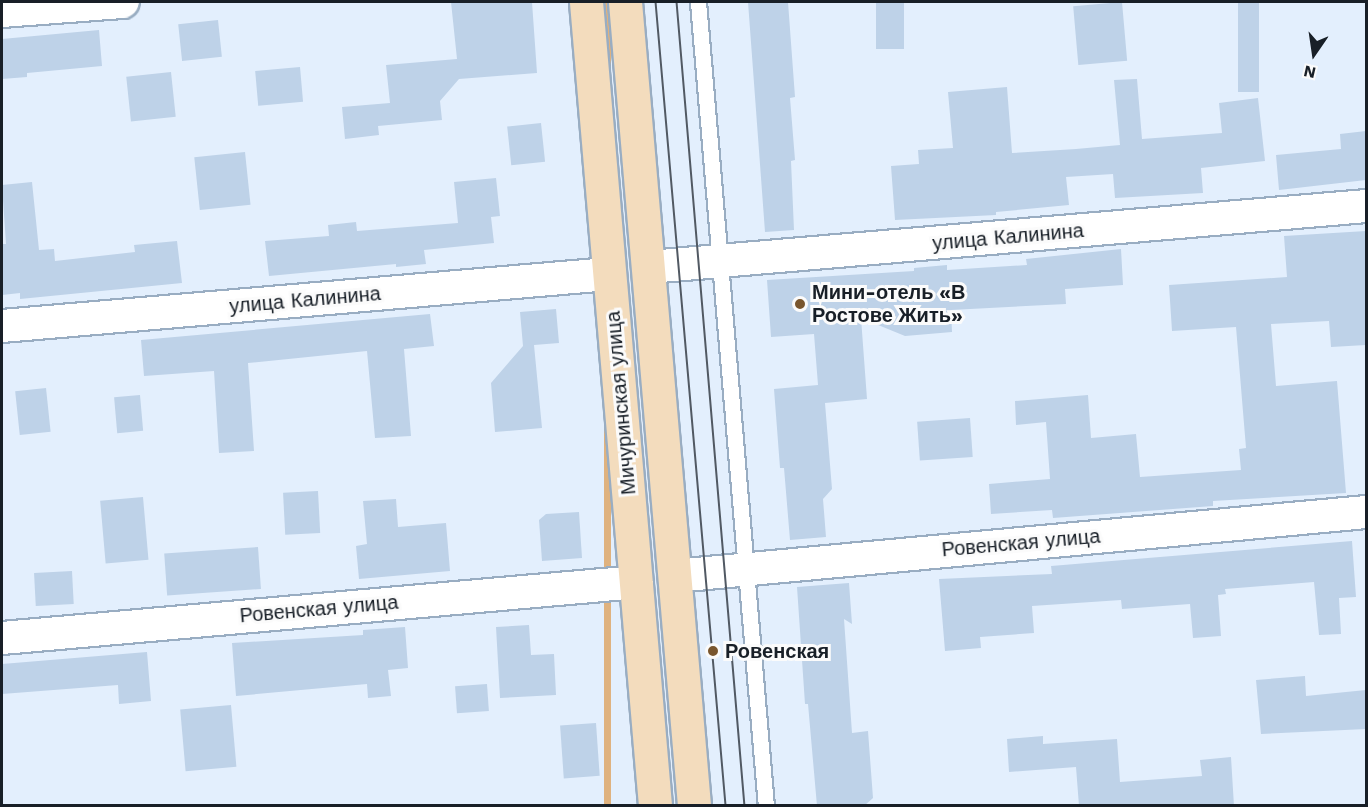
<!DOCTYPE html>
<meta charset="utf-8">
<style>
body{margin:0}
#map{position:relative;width:1368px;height:807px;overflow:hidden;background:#e3effd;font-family:"Work Sans",sans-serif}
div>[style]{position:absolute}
.green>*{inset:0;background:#dfb27f;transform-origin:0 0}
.building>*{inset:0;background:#bed2e8;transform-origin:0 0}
.roads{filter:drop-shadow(2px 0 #99adc2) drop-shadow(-2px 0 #99adc2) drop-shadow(0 2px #99adc2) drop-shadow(0 -2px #99adc2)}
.service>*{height:15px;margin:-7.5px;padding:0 7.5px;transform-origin:7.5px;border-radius:7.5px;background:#fff}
.minor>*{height:32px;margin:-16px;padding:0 16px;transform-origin:16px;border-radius:16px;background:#fff}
.secondary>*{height:33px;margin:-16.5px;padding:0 16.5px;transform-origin:16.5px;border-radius:16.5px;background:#f3dcbd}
.tram>*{height:1.5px;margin:-0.75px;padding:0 0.75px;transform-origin:0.75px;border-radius:0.75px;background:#515963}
.dots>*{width:16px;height:16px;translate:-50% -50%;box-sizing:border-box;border:3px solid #fbfbfb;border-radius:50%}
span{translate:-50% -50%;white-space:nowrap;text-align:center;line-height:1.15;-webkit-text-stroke:6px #fbfbfb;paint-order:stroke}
.street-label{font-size:20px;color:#181f27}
.poi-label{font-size:20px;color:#181f27;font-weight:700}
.left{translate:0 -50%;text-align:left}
.frame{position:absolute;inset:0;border:3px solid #181f27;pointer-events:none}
.north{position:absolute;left:1284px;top:24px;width:60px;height:60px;-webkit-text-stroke:4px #fbfbfb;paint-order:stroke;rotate:193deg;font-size:16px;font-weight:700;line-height:24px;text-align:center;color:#181f27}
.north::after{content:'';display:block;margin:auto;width:21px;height:27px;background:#181f27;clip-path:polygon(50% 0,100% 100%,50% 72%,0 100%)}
</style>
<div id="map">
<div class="green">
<div style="left:604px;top:2px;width:7px;height:806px"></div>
</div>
<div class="building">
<div style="clip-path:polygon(451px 2px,532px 2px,537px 73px,459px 79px,440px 101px,442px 120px,378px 126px,379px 135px,345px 139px,342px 107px,390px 103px,386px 65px,457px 59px)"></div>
<div style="clip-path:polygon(748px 2px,788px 2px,795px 97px,790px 98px,795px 160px,791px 161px,794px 230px,765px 232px)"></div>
<div style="left:876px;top:2px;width:28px;height:47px"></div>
<div style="left:1122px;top:2px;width:59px;height:49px;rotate:85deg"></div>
<div style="left:1238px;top:2px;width:21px;height:90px"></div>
<div style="left:218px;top:20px;width:37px;height:40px;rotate:84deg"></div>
<div style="clip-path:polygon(99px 30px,102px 66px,27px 73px,27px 77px,2px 79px,2px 39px)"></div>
<div style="left:300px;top:67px;width:35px;height:45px;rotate:85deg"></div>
<div style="left:171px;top:72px;width:45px;height:45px;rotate:84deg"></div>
<div style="clip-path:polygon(1137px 79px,1142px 139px,1222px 133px,1219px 103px,1258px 98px,1265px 161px,1201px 168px,1203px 193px,1115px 198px,1113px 174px,1066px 177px,1069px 205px,996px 212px,996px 215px,895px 220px,891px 166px,919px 164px,918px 150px,953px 148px,948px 92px,1007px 87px,1012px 153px,1076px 149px,1120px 145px,1114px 80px)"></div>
<div style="left:541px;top:123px;width:39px;height:34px;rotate:84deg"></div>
<div style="clip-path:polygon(1366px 131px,1366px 180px,1279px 190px,1276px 155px,1341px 149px,1340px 134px)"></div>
<div style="left:245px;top:152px;width:53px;height:51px;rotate:84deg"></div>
<div style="clip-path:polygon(496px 178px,500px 216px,491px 217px,494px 243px,424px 250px,426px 264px,396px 267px,396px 264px,269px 276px,265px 241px,329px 236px,328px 225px,356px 222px,357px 231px,458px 223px,454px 182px)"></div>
<div style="clip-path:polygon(32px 182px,39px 250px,54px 249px,55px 261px,135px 252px,134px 245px,177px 241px,182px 283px,20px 299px,20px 293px,2px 295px,2px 244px,6px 244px,2px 185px)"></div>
<div style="clip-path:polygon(1366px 231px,1366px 345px,1331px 347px,1329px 321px,1271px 324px,1276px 386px,1337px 381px,1346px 493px,1213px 501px,1213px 506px,1053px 518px,1052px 510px,991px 514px,989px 484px,1050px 479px,1046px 422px,1016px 425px,1015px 401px,1088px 395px,1091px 438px,1136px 434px,1140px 477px,1241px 470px,1239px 449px,1246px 448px,1236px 327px,1172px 331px,1169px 285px,1287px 277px,1284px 236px)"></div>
<div style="clip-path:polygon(1121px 249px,1123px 285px,1065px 289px,1066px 304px,951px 310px,952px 332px,905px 336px,861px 318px,867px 399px,825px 403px,832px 489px,823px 499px,826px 537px,790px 540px,784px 468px,780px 468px,774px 389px,818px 385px,814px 334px,771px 337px,767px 280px,914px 271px,914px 268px,947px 265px,947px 270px,1027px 265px,1026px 259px)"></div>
<div style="clip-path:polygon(556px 309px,559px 343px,534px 345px,542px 428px,495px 432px,491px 383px,523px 346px,520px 312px)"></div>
<div style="clip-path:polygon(430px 314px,434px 346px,404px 349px,411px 436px,375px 438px,367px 351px,248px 363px,254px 451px,219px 453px,214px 371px,144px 376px,141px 340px)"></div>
<div style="left:46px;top:388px;width:44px;height:31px;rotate:84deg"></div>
<div style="left:140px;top:395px;width:36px;height:26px;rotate:85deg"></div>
<div style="left:970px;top:418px;width:39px;height:53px;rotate:86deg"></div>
<div style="left:318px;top:491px;width:42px;height:35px;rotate:87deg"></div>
<div style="left:143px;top:497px;width:63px;height:43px;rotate:85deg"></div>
<div style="clip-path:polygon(396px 499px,398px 527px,446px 523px,450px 571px,359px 579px,356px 546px,367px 544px,363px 501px)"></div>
<div style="clip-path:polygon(579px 512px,582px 558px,542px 561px,539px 520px,546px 514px)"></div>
<div style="clip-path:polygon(1352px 541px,1356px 597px,1339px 598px,1341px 634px,1319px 635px,1314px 582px,1225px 589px,1226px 594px,1218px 595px,1221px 636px,1193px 638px,1190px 604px,1122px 609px,1121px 600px,1032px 606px,1034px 633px,980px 637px,981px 648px,945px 651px,939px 579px,1052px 574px,1051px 566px)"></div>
<div style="left:258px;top:547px;width:42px;height:94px;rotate:86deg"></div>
<div style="left:72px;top:571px;width:33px;height:38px;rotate:87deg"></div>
<div style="clip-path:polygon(849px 583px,852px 624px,844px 619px,852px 733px,868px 731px,873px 798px,864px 806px,817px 806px,808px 704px,805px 704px,797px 587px)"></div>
<div style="clip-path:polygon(529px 625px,531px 655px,554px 654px,556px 695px,500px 698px,496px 627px)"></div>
<div style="clip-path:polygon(405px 627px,408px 668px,388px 670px,391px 696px,368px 698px,367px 684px,236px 696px,232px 643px,363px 635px,363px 630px)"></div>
<div style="clip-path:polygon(147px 652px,151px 701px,119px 704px,118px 685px,2px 694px,2px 664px)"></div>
<div style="clip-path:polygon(1305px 676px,1306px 696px,1366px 690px,1366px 729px,1261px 734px,1256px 680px)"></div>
<div style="left:487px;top:684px;width:27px;height:32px;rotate:86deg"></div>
<div style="left:231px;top:705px;width:62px;height:51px;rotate:85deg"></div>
<div style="left:596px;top:723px;width:53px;height:36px;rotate:86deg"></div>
<div style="clip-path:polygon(1043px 736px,1043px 744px,1117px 739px,1120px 782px,1202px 776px,1200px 760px,1231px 757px,1234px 806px,1079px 806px,1076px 767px,1009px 772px,1007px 739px)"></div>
</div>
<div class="roads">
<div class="service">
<div style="left:698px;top:2px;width:807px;rotate:85.17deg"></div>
</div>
<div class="minor">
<div style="left:2px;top:11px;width:121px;rotate:-4.3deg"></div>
<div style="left:649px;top:267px;width:720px;rotate:-4.86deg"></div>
<div style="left:2px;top:326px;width:609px;rotate:-4.9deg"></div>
<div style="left:675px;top:576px;width:694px;rotate:-5.29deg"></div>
<div style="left:2px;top:638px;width:637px;rotate:-5.04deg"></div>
</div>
<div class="secondary">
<div style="left:586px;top:2px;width:807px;rotate:85.09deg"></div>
<div style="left:625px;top:2px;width:807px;rotate:85.09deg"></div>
</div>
</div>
<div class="tram">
<div style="left:656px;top:2px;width:807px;rotate:85.02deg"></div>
<div style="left:677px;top:2px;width:807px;rotate:85.17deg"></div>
</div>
<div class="dots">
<div style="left:800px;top:304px;background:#79562e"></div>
<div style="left:713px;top:651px;background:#79562e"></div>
</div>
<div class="street-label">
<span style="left:1008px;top:237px;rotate:-5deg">улица Калинина</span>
<span style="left:305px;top:300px;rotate:-5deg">улица Калинина</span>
<span style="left:621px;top:403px;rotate:-95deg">Мичуринская улица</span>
<span style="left:1021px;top:543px;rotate:-5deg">Ровенская улица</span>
<span style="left:319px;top:609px;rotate:-5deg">Ровенская улица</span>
</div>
<div class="poi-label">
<span class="left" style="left:812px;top:304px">Мини-отель «В<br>Ростове Жить»</span>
<span class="left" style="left:725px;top:651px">Ровенская</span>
</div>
<div class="frame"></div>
<div class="north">N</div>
</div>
